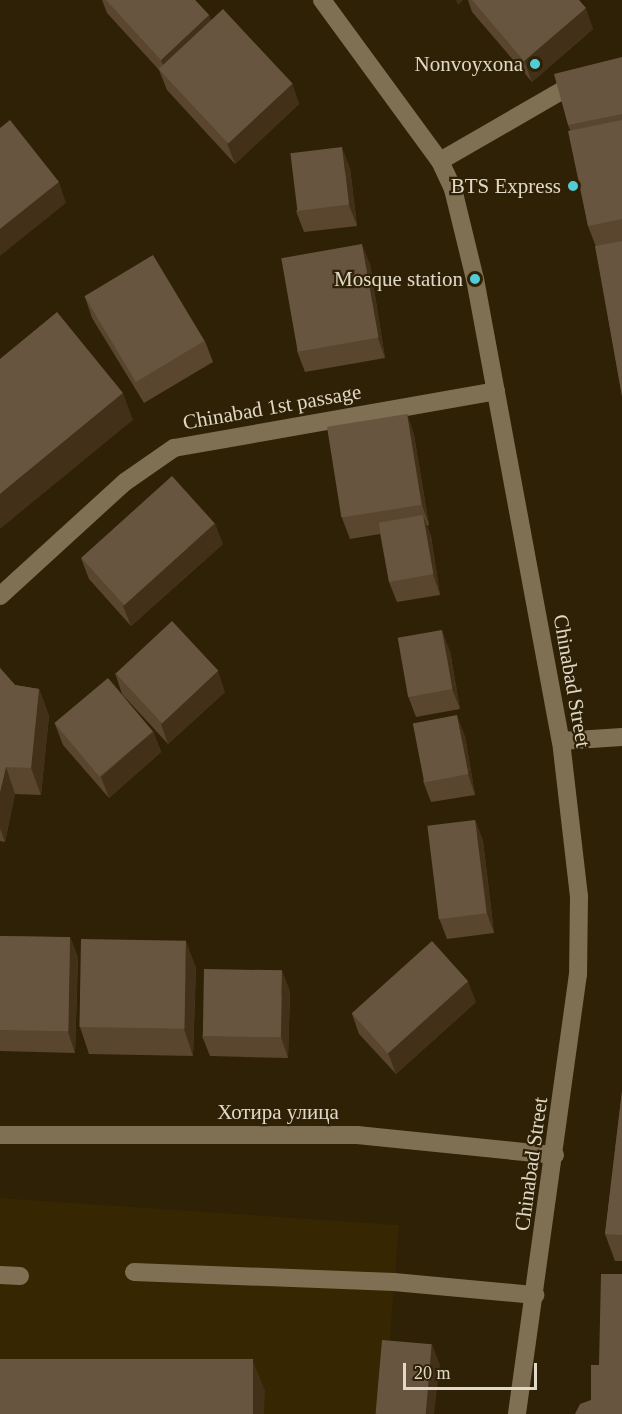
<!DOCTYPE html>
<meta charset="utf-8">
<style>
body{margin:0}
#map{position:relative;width:622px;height:1414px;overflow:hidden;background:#2e2105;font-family:Georgia,serif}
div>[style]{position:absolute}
.built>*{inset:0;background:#362601}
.lane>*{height:18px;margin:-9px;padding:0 9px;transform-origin:9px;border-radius:9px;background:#7f7053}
.street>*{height:18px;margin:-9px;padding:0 9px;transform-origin:9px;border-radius:9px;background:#7f7053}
.secondary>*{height:18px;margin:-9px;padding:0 9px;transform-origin:9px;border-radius:9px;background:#7f7053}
.wall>*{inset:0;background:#5a452f}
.shaded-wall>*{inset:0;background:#423018}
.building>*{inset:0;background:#685540;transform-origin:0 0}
.dots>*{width:16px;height:16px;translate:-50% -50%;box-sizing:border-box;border:3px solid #2e2105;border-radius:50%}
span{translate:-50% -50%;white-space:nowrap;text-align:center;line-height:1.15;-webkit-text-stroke:4.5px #2e2105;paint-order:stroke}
.poi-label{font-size:21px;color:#e0d8c8}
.right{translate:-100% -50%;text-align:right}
.street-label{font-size:21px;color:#e0d8c8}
.scale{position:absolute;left:403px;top:1363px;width:134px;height:27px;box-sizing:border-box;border:3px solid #e0d8c8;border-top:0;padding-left:8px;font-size:18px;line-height:21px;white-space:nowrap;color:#e0d8c8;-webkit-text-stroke:4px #2e2105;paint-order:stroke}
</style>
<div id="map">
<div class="built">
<div style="clip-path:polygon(0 1198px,399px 1225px,384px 1414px,0 1414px)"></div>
</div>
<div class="lane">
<div style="left:440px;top:161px;width:150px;rotate:-30deg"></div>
<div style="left:570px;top:86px;width:54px;rotate:-16.1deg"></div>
<div style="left:561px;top:741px;width:61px;rotate:-3.8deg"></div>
<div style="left:134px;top:1272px;width:260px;rotate:2.2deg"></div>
<div style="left:394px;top:1282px;width:142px;rotate:5.3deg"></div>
<div style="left:0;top:1275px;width:20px;rotate:3deg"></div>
</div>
<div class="street">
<div style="left:0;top:596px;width:169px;rotate:-42.4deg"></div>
<div style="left:125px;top:482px;width:60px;rotate:-34.8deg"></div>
<div style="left:174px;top:448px;width:327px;rotate:-10deg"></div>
<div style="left:0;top:1135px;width:357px"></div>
<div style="left:357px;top:1135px;width:199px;rotate:5.8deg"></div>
</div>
<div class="secondary">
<div style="left:322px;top:0;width:200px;rotate:53.8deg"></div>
<div style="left:440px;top:161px;width:31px;rotate:65deg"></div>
<div style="left:453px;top:189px;width:93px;rotate:76.3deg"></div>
<div style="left:475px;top:279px;width:470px;rotate:79.5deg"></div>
<div style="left:561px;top:741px;width:156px;rotate:83.4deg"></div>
<div style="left:579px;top:896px;width:78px;rotate:90.7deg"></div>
<div style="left:578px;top:974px;width:444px;rotate:97.9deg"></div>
</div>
<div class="wall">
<div style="clip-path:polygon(102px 0,195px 0,209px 15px,211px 21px,292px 84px,299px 104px,235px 164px,167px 90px,159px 70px,107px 13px)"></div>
<div style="clip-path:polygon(468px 0,579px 0,593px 29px,532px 82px,472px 12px)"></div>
<div style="clip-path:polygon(622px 57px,622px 396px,596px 247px,588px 226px,570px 130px,568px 125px)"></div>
<div style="clip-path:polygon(350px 168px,357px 226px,304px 232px,296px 211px)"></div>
<div style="clip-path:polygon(370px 264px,385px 358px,305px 372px,297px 351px)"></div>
<div style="clip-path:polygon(85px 297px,205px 341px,213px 362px,144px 403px,92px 318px)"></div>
<div style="clip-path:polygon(407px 414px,414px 435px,429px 525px,427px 526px,431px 536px,440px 595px,397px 602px,389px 582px,380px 534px,350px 539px,342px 518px)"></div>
<div style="clip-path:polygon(223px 544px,131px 626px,89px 579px,81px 558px)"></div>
<div style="clip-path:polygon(450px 651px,460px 709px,416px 717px,408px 696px)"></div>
<div style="clip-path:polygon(0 668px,15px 685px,39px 689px,49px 716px,41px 795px,15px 794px,5px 842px,0 841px)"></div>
<div style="clip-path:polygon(115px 673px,225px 692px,168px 744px,122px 694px)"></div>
<div style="clip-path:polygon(55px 724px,153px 731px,161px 752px,109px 798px,63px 745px)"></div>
<div style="clip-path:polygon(465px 736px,475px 795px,431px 802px,423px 781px)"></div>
<div style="clip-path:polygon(475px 820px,483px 841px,494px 933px,447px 939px,439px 918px)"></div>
<div style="clip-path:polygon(0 936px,70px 937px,78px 958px,75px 1053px,0 1051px)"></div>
<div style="clip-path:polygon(196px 967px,193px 1056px,89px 1054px,80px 1027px)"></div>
<div style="clip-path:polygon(290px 991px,288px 1058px,210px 1056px,202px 1036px)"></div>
<div style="clip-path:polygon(476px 1002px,396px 1074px,359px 1034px,352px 1014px)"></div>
<div style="clip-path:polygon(622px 1091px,622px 1261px,615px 1261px,605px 1234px)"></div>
</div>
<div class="shaded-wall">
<div style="clip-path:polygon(456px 0,463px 0,458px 5px)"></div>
<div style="clip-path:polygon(586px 8px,593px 29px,532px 82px,524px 61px)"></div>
<div style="clip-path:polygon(209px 15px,216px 36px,169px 80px,161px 60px)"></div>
<div style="clip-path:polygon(292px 84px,299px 104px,235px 164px,227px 143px)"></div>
<div style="clip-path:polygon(342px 147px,350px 168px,357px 226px,349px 205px)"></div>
<div style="clip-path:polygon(59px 182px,66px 203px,0 256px,0 229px)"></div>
<div style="clip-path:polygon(362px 244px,370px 264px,385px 358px,378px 338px)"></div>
<div style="clip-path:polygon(123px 393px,133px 420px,0 529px,0 494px)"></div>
<div style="clip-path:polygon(407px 414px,414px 435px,429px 525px,422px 505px)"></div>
<div style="clip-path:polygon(423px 515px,431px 536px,440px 595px,433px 574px)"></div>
<div style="clip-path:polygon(215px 523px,223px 544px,131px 626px,123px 606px)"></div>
<div style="clip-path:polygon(442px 630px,450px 651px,460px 709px,452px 689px)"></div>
<div style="clip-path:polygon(218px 671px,225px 692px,168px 744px,161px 724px)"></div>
<div style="clip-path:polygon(39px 689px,49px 716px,41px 795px,31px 768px)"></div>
<div style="clip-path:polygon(457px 715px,465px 736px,475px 795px,468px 774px)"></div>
<div style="clip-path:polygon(153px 731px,161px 752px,109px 798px,101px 777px)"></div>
<div style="clip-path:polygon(6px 767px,15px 794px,5px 842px,0 828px,0 792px)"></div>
<div style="clip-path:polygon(475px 820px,483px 841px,494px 933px,487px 913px)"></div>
<div style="clip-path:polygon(70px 937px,78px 958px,75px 1053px,68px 1032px)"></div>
<div style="clip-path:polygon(186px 941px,196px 967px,193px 1056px,184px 1029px)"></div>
<div style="clip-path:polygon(282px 970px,290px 991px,288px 1058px,281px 1037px)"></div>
<div style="clip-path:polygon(468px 981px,476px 1002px,396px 1074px,388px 1053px)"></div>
<div style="clip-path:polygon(432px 1344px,440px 1365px,434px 1414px,425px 1414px)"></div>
<div style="clip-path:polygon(253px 1361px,265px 1391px,264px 1414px,253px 1414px)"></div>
</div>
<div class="building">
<div style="clip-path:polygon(106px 0,195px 0,209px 15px,161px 60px)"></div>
<div style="clip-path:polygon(472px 0,579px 0,586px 8px,524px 61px)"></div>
<div style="left:223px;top:9px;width:102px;height:88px;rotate:47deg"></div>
<div style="clip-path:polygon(622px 57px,622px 114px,568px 125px,554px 74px)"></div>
<div style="clip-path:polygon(10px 120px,59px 182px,0 229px,0 128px)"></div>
<div style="clip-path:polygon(622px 120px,622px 219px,588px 226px,568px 131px)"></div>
<div style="left:342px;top:147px;width:58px;height:52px;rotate:83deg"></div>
<div style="clip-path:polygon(622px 241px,622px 396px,595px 246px)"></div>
<div style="left:362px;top:244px;width:95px;height:82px;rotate:80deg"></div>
<div style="left:153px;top:255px;width:100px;height:80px;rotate:59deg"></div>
<div style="clip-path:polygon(57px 312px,123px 393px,0 494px,0 359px)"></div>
<div style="left:407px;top:414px;width:92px;height:81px;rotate:81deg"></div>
<div style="left:172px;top:476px;width:64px;height:122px;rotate:48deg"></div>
<div style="left:423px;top:515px;width:60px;height:45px;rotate:80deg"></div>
<div style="left:172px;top:621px;width:68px;height:77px;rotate:47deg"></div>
<div style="left:442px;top:630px;width:60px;height:45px;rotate:80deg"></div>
<div style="clip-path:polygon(0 668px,15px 685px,39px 689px,31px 768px,6px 767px,0 792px)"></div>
<div style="left:108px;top:678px;width:70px;height:70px;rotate:50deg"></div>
<div style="left:457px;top:715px;width:60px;height:45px;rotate:79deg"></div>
<div style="left:475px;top:820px;width:94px;height:48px;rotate:83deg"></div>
<div style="left:0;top:936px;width:70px;height:94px;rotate:1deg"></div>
<div style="left:81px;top:939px;width:105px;height:88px;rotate:1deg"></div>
<div style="left:432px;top:941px;width:54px;height:108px;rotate:48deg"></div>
<div style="left:204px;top:969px;width:78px;height:67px;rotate:1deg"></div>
<div style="clip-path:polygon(622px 1091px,622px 1235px,605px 1234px)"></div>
<div style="clip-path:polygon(601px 1274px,622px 1274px,622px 1414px,575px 1414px,580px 1404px,591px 1400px,591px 1365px,599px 1365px)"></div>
<div style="left:382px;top:1340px;width:50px;height:74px;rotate:5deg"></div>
<div style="left:0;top:1359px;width:253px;height:55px"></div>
</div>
<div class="dots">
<div style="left:535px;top:64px;background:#52ccd6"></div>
<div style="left:573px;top:186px;background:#52ccd6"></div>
<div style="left:475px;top:279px;background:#52ccd6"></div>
</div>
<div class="poi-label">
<span class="right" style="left:523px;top:64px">Nonvoyxona</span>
<span class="right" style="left:561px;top:186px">BTS Express</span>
<span class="right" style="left:463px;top:279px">Mosque station</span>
</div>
<div class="street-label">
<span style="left:272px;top:407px;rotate:-10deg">Chinabad 1st passage</span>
<span style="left:572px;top:681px;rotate:80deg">Chinabad Street</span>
<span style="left:278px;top:1112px">Хотира улица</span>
<span style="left:531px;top:1164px;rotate:-82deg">Chinabad Street</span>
</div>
<div class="scale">20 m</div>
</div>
